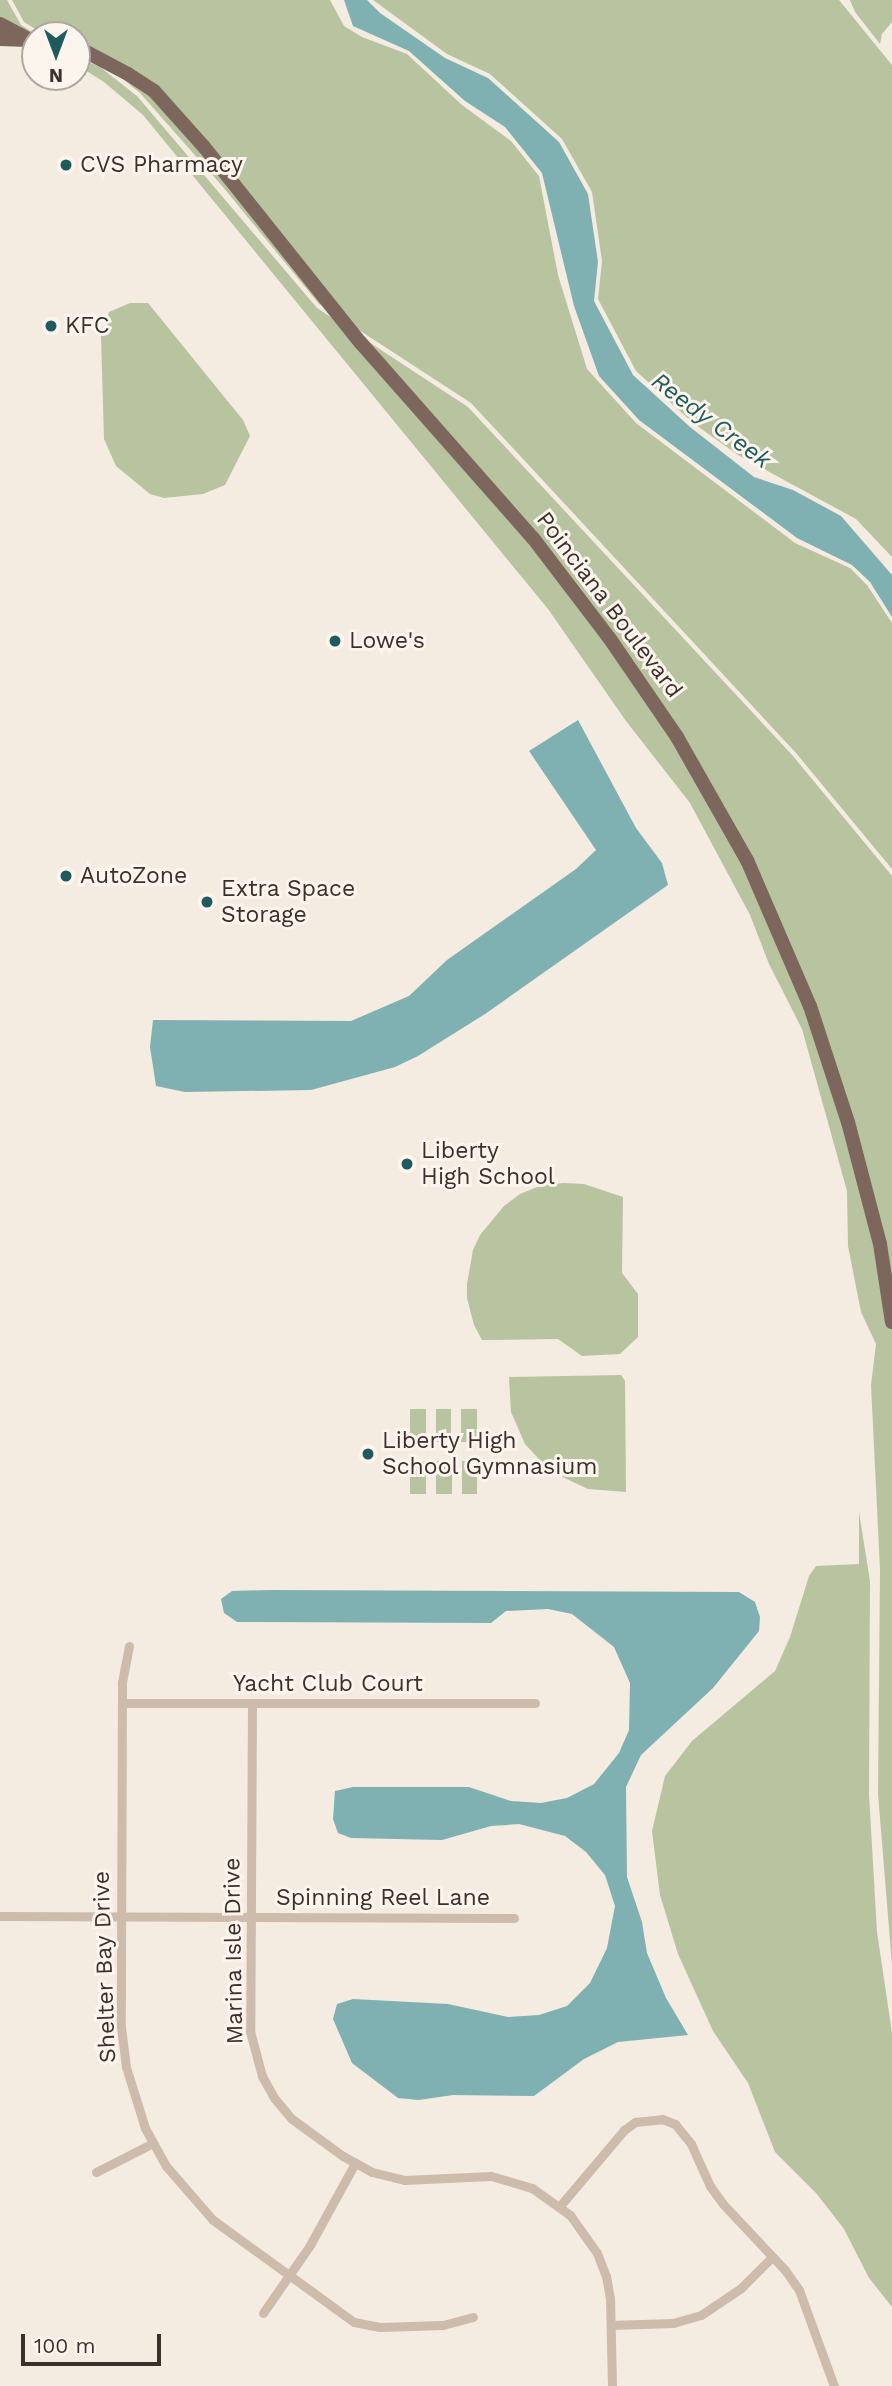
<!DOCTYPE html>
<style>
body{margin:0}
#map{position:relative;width:892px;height:2386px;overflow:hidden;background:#f4ebe1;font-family:"Work Sans",sans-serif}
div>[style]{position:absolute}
.green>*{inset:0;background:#b8c4a0;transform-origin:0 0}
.water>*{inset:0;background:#7fb0b2}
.street>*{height:9px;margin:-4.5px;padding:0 4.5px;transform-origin:4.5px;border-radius:4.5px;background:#cdbbac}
.primary>*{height:14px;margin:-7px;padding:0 7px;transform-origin:7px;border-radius:7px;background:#7d675c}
.dots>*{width:19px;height:19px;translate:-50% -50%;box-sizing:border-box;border:4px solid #fbf5ee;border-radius:50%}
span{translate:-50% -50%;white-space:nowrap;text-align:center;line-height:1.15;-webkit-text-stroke:6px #fbf5ee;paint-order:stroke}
.poi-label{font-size:23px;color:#3b302b}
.left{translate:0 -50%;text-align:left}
.street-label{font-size:23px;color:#3b302b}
.water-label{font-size:24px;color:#1f5a5e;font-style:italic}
.north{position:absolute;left:21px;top:21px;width:70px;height:70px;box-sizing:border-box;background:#fbf5ee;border:2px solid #aea6a0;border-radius:50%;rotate:180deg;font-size:19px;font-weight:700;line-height:28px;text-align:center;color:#3b302b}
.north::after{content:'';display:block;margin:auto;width:24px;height:32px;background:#1f5a5e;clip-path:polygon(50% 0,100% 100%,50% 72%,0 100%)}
.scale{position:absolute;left:21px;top:2334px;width:140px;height:32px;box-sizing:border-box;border:4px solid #3b302b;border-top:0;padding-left:9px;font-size:21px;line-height:24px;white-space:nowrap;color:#3b302b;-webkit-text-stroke:5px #fbf5ee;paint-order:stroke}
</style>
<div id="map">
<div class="green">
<div style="clip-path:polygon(0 0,7px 0,21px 25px,37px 35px,35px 48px,20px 43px,0 20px)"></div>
<div style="clip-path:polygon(12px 0,330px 0,344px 26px,362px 37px,407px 54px,462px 105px,511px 141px,539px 176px,558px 275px,587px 369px,636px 423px,795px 543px,850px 568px,867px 585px,892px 623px,892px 869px,796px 753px,471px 403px,319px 304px,223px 187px,140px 93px,102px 62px,77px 52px,77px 35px,45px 35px,24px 22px)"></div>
<div style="clip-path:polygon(373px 0,839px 0,892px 65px,892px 557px,856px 519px,738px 455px,693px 423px,636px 371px,598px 299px,602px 261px,592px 192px,562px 139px,490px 74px,447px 54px)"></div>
<div style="clip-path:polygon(850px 0,892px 0,892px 22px,882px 34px,880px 44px,855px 12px)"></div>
<div style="clip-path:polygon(77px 57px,100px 67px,137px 96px,317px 308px,468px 407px,793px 756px,892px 876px,892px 1965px,878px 1794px,880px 1569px,871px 1385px,876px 1344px,861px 1312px,848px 1246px,847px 1191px,802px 1029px,769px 964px,750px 915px,690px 803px,626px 721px,548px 609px,143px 115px,104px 82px,77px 65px)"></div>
<div style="clip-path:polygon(130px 303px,148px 303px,243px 420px,250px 436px,225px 485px,203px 494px,164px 498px,150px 494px,116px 466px,104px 439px,101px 335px,109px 312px)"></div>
<div style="clip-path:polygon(564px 1183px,584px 1184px,623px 1197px,622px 1273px,638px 1294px,638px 1337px,620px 1354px,582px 1356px,558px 1339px,482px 1340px,474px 1325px,467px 1298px,467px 1284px,473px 1250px,480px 1235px,504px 1206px,520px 1194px,542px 1185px)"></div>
<div style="clip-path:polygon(621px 1375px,625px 1381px,626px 1492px,588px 1489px,550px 1471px,525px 1444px,511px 1412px,509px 1377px)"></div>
<div style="left:410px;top:1409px;width:16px;height:33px"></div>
<div style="left:436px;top:1409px;width:15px;height:33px"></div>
<div style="left:461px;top:1409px;width:16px;height:33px"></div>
<div style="left:410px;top:1461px;width:16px;height:33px"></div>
<div style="left:436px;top:1461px;width:16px;height:33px"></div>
<div style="left:462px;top:1461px;width:15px;height:33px"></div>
<div style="clip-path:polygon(859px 1512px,870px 1581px,869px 1794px,877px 1932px,892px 2033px,892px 2307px,869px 2278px,844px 2229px,816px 2193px,775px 2152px,748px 2083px,713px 2031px,678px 1954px,660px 1895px,652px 1831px,665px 1776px,692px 1741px,775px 1671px,790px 1637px,809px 1576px,816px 1566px,859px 1564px)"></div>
</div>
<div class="water">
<div style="clip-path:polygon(344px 0,367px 0,380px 13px,445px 58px,488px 78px,559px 142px,588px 194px,598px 262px,594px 301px,633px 375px,690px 427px,754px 477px,793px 490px,841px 516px,892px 575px,892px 617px,870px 582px,852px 565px,797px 538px,639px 420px,599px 376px,574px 306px,542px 173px,505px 127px,465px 101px,409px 51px,353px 26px)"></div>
<div style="clip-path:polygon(578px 720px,636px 828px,662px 863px,668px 885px,485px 1014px,418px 1056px,395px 1067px,311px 1090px,185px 1092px,156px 1086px,150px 1047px,153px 1020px,351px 1021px,409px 996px,447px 960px,576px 869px,596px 850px,529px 751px)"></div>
<div style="clip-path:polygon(269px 1590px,739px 1592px,755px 1602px,760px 1617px,759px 1631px,713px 1688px,641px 1755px,626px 1787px,627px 1877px,642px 1922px,647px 1953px,666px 1998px,688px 2035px,618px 2042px,584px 2059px,534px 2096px,453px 2095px,419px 2100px,398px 2098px,352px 2063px,333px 2019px,337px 2004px,353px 1999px,448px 2004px,508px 2017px,539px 2015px,567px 2006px,590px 1983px,607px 1948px,615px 1906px,605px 1875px,586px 1852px,565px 1836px,519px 1824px,491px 1826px,442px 1840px,351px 1838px,338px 1833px,333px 1819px,335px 1791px,353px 1787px,469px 1787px,511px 1801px,541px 1803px,567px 1798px,594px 1784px,619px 1753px,629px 1730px,630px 1683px,614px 1647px,572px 1614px,548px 1609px,506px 1611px,491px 1623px,237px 1622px,224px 1613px,221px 1599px,232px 1591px)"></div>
</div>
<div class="street">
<div style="left:129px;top:1646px;width:38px;rotate:101deg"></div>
<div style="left:122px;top:1683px;width:344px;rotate:90.2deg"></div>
<div style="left:121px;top:2027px;width:40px;rotate:82.9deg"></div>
<div style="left:126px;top:2067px;width:64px;rotate:72.7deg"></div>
<div style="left:145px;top:2128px;width:43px;rotate:61.1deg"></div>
<div style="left:166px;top:2166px;width:72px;rotate:49deg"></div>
<div style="left:213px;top:2220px;width:174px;rotate:35.9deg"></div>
<div style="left:354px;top:2322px;width:26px;rotate:11deg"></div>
<div style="left:380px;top:2327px;width:63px;rotate:-1.8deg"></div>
<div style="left:443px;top:2325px;width:31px;rotate:-15deg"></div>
<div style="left:122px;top:1703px;width:413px"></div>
<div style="left:252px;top:1703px;width:328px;rotate:90.3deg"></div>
<div style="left:250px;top:2031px;width:47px;rotate:75.1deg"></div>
<div style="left:262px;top:2076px;width:26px;rotate:61deg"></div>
<div style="left:275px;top:2099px;width:26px;rotate:50deg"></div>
<div style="left:292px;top:2119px;width:63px;rotate:36deg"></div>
<div style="left:343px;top:2156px;width:33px;rotate:29deg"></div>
<div style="left:372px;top:2172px;width:33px;rotate:14deg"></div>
<div style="left:404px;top:2180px;width:87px;rotate:-2.6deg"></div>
<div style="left:491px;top:2176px;width:43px;rotate:16.3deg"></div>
<div style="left:532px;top:2188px;width:47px;rotate:35.4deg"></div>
<div style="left:570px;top:2215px;width:47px;rotate:54.6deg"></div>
<div style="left:597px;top:2253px;width:25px;rotate:69deg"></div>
<div style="left:606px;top:2276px;width:22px;rotate:80deg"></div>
<div style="left:610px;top:2298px;width:88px;rotate:88.7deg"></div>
<div style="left:0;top:1916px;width:514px;rotate:0.22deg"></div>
<div style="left:96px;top:2172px;width:64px;rotate:-27deg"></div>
<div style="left:559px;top:2207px;width:101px;rotate:-49.8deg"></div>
<div style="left:624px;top:2130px;width:14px;rotate:-36deg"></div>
<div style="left:635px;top:2122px;width:27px;rotate:-6deg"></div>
<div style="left:662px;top:2119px;width:14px;rotate:21deg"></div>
<div style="left:675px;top:2124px;width:26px;rotate:51deg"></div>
<div style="left:691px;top:2144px;width:46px;rotate:65.7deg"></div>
<div style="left:710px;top:2186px;width:22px;rotate:54deg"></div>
<div style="left:723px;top:2204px;width:91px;rotate:46.8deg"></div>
<div style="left:785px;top:2270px;width:24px;rotate:55deg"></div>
<div style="left:799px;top:2290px;width:102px;rotate:70deg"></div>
<div style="left:263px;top:2313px;width:83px;rotate:-55.3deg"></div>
<div style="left:310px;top:2245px;width:94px;rotate:-61.2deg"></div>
<div style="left:611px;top:2325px;width:62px;rotate:-1.8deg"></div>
<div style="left:673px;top:2323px;width:29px;rotate:-16deg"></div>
<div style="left:701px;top:2315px;width:48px;rotate:-34deg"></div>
<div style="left:741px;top:2288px;width:44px;rotate:-45deg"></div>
</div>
<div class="primary">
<div style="left:0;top:24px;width:32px;rotate:28deg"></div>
<div style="left:0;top:39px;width:35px;rotate:2deg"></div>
<div style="left:77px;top:47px;width:58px;rotate:27.9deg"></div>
<div style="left:128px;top:74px;width:31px;rotate:33deg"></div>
<div style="left:154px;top:91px;width:76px;rotate:48.2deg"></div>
<div style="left:205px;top:148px;width:248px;rotate:51.4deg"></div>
<div style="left:360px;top:342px;width:261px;rotate:48.6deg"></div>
<div style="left:533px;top:538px;width:127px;rotate:52.7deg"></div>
<div style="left:610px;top:639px;width:119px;rotate:55.6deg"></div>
<div style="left:677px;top:737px;width:142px;rotate:60.4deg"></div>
<div style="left:747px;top:860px;width:159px;rotate:66.7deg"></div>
<div style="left:810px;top:1006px;width:122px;rotate:71.9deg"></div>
<div style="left:848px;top:1122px;width:126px;rotate:75.3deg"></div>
<div style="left:880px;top:1244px;width:79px;rotate:81.3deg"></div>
</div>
<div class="dots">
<div style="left:66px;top:165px;background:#1f5a5e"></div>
<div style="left:51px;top:326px;background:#1f5a5e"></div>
<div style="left:335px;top:641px;background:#1f5a5e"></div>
<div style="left:66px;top:876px;background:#1f5a5e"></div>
<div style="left:207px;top:902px;background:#1f5a5e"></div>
<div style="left:407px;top:1164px;background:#1f5a5e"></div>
<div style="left:368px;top:1454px;background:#1f5a5e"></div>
</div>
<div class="poi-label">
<span class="left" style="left:80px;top:165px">CVS Pharmacy</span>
<span class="left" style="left:65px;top:326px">KFC</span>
<span class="left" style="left:349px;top:641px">Lowe's</span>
<span class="left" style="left:80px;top:876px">AutoZone</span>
<span class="left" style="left:221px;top:902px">Extra Space<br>Storage</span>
<span class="left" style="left:421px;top:1164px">Liberty<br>High School</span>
<span class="left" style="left:382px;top:1454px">Liberty High<br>School Gymnasium</span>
</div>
<div class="street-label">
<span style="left:609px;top:605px;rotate:53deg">Poinciana Boulevard</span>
<span style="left:328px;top:1684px">Yacht Club Court</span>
<span style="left:383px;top:1898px">Spinning Reel Lane</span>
<span style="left:234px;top:1951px;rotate:-91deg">Marina Isle Drive</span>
<span style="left:105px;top:1967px;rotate:-92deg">Shelter Bay Drive</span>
</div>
<div class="water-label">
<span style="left:711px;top:421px;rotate:37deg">Reedy Creek</span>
</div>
<div class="north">N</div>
<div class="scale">100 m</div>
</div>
